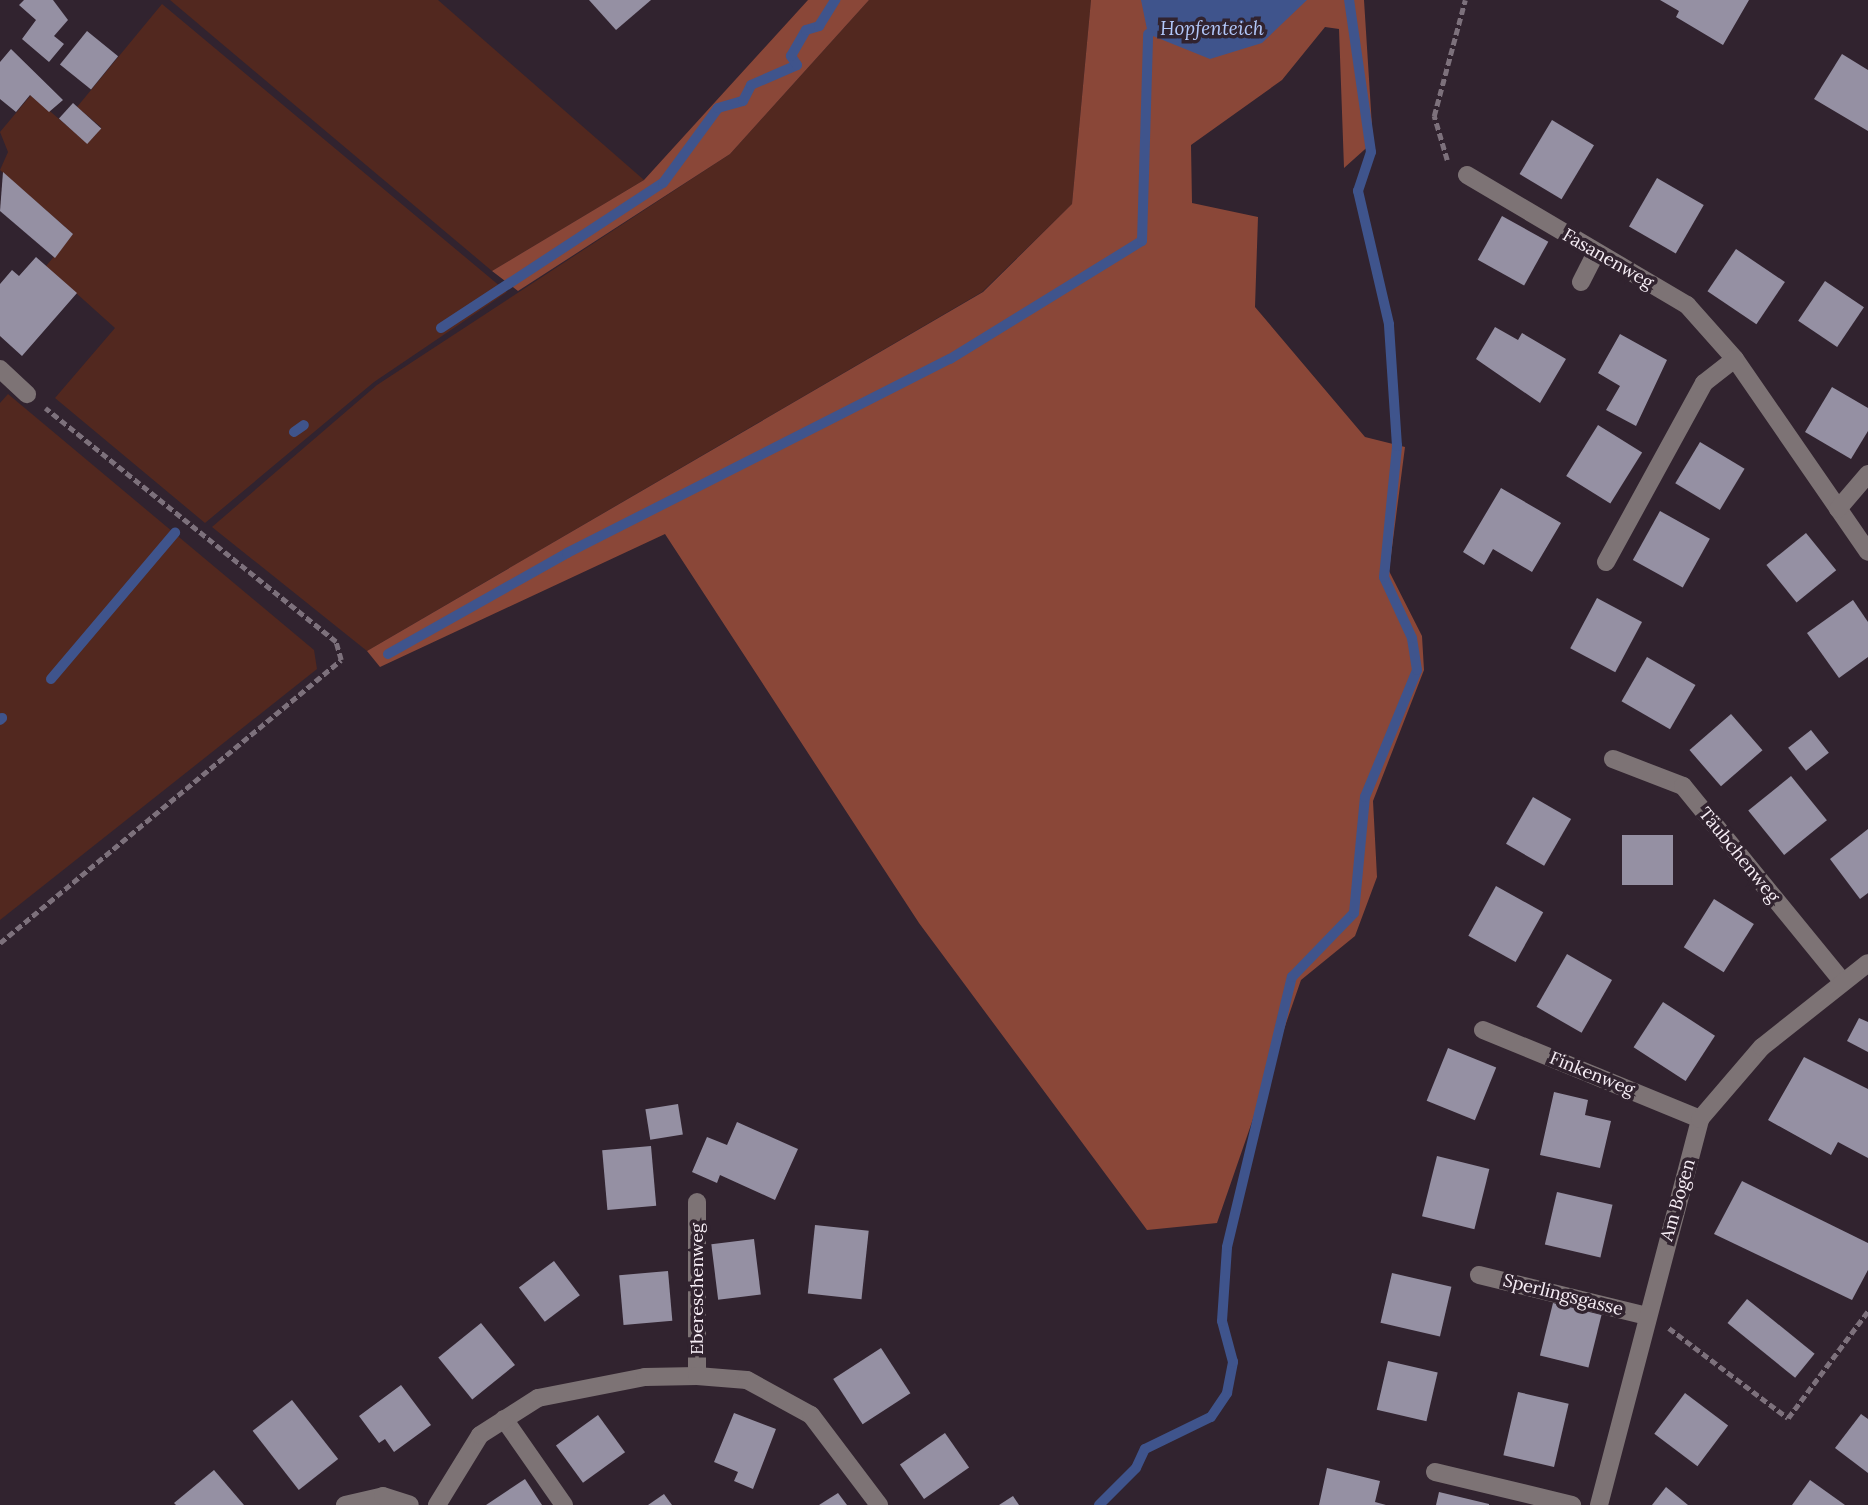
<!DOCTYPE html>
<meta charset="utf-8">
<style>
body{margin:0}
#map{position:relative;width:1868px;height:1505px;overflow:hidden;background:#31232f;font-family:Lora,serif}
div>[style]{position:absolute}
.green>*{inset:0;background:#52281f}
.forest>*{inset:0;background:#8a4738}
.water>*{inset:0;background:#3f548c}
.stream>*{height:10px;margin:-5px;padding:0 5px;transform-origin:5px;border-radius:5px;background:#3f548c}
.building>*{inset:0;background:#9590a3;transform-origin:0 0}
.path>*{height:4.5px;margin-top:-2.25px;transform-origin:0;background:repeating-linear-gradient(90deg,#7d717c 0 7px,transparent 0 10.5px)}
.minor>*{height:18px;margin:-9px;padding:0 9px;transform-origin:9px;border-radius:9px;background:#7d7375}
span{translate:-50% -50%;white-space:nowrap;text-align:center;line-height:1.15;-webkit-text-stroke:7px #31232f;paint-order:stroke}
.street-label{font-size:18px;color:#f7eef6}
.water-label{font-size:19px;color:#b3c8fa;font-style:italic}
</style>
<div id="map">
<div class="green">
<div style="clip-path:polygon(170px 0,438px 0,644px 180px,492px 271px)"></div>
<div style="clip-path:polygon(869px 0,1091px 0,1072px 204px,982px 292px,367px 651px,212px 527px,377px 385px,730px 154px)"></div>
<div style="clip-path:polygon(162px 4px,507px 292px,374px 382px,205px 523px,55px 398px,115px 328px,46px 266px,73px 234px,0 170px,8px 152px,0 132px,31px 95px,86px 142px,101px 127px,77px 107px)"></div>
<div style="clip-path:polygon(8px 394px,314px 650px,317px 669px,0 920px,0 403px)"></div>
</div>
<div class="forest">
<div style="clip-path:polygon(808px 0,869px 0,730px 154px,518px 291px,492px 271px,644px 180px)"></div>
<div style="clip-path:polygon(1091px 0,1364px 0,1373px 142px,1344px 168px,1339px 29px,1325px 27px,1282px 80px,1191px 145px,1192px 203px,1258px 217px,1255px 307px,1365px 437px,1405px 447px,1389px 571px,1422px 636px,1424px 670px,1373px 801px,1377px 877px,1355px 936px,1301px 980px,1217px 1223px,1147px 1230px,919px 923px,665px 534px,380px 667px,367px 651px,983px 292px,1072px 204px)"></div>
</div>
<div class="water">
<div style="clip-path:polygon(1141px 0,1307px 0,1262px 43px,1210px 59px,1148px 34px)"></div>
</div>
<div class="stream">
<div style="left:441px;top:328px;width:265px;rotate:-33.2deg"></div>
<div style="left:663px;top:183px;width:93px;rotate:-53.7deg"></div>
<div style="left:718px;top:108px;width:26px;rotate:-16deg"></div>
<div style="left:743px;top:101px;width:18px;rotate:-63deg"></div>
<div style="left:751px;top:85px;width:50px;rotate:-23.5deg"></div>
<div style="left:797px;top:65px;width:11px;rotate:-124deg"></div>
<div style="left:791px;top:56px;width:30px;rotate:-60deg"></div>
<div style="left:806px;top:30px;width:14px;rotate:-17deg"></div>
<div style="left:819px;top:26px;width:31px;rotate:-58deg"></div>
<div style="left:294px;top:432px;width:12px;rotate:-35deg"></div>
<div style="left:388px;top:654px;width:206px;rotate:-29.4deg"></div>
<div style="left:567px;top:553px;width:429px;rotate:-26.9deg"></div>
<div style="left:950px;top:359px;width:225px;rotate:-31.6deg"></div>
<div style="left:1142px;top:241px;width:207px;rotate:-88.3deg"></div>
<div style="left:51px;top:679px;width:192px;rotate:-49.7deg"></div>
<div style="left:0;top:720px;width:3px;rotate:-45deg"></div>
<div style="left:1099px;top:1505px;width:52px;rotate:-45deg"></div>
<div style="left:1136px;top:1468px;width:21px;rotate:-65deg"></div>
<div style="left:1145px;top:1449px;width:73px;rotate:-25.9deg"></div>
<div style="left:1211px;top:1417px;width:29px;rotate:-56deg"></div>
<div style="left:1227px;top:1393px;width:32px;rotate:-79deg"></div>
<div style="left:1233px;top:1362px;width:42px;rotate:-105deg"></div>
<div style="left:1222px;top:1321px;width:74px;rotate:-86.1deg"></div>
<div style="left:1227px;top:1247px;width:278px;rotate:-76.5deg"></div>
<div style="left:1292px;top:977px;width:89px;rotate:-45.9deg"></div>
<div style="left:1354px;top:913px;width:117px;rotate:-84.6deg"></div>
<div style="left:1365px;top:797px;width:137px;rotate:-67.7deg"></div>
<div style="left:1417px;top:670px;width:32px;rotate:-99deg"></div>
<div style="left:1412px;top:638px;width:67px;rotate:-114.7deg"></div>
<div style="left:1384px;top:577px;width:132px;rotate:-84.3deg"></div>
<div style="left:1397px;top:446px;width:122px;rotate:-93.8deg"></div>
<div style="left:1389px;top:324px;width:137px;rotate:-103.1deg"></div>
<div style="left:1358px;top:191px;width:41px;rotate:-71.6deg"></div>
<div style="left:1371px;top:152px;width:154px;rotate:-98.2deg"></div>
</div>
<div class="building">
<div style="clip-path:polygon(24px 0,53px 0,68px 20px,54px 36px,64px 44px,49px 62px,22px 39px,36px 20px,19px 5px)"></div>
<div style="clip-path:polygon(589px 0,651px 0,616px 30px)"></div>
<div style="clip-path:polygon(1660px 0,1749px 0,1723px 45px,1676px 17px,1679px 11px)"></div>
<div style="left:87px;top:31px;width:40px;height:43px;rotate:39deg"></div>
<div style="clip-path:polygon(11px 49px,63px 100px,49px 112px,30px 95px,16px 112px,0 99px,0 62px)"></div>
<div style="clip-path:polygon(1842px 54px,1868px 70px,1868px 131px,1814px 99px)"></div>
<div style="left:73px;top:103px;width:38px;height:21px;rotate:42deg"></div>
<div style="left:1552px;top:120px;width:49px;height:63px;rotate:31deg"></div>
<div style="clip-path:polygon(3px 172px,73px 234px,55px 258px,0 211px)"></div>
<div style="left:1657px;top:178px;width:54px;height:56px;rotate:30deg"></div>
<div style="left:1502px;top:216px;width:53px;height:50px;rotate:29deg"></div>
<div style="left:1736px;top:249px;width:59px;height:51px;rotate:34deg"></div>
<div style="clip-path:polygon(36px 257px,77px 293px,22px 356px,0 336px,0 284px,12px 270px,19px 276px)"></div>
<div style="left:1825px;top:281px;width:47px;height:48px;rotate:34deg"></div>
<div style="clip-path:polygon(1495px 327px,1518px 340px,1522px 333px,1566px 359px,1540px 403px,1476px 359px)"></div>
<div style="clip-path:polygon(1620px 334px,1667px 360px,1636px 426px,1606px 410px,1620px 386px,1598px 373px)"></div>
<div style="clip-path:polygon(1832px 387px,1868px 408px,1868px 431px,1851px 459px,1805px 432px)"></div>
<div style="left:1598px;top:425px;width:52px;height:60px;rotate:32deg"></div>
<div style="left:1700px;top:442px;width:52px;height:48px;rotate:31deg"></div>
<div style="clip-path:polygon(1501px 488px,1561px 523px,1532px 572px,1493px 549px,1484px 565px,1463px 552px)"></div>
<div style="left:1660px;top:511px;width:57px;height:56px;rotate:29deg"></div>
<div style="left:1806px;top:533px;width:48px;height:51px;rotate:51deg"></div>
<div style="left:1597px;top:598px;width:51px;height:57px;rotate:28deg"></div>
<div style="clip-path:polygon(1853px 600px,1868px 622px,1868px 657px,1839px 678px,1807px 633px)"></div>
<div style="left:1647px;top:657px;width:56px;height:51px;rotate:30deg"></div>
<div style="left:1731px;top:714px;width:48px;height:55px;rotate:49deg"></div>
<div style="left:1811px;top:730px;width:29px;height:29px;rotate:52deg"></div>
<div style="left:1791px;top:776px;width:57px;height:55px;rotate:51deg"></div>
<div style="left:1533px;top:797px;width:44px;height:54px;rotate:30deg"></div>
<div style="clip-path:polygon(1868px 829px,1868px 893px,1860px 899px,1830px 859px)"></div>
<div style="left:1622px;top:835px;width:51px;height:50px"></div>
<div style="left:1496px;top:886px;width:54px;height:57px;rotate:29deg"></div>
<div style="left:1714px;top:899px;width:47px;height:57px;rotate:32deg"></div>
<div style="left:1567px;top:954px;width:52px;height:61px;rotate:30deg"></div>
<div style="left:1663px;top:1002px;width:62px;height:54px;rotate:33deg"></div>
<div style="clip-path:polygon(1859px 1018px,1868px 1022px,1868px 1052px,1847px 1041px)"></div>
<div style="left:1448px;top:1048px;width:52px;height:57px;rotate:22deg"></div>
<div style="clip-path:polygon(1804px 1057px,1868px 1089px,1868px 1158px,1838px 1142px,1831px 1155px,1768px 1120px)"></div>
<div style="clip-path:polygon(1554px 1092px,1588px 1100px,1585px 1115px,1611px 1121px,1600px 1168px,1540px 1155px)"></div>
<div style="left:678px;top:1104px;width:31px;height:33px;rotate:81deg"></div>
<div style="clip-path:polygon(737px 1122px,798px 1149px,775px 1200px,720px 1175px,717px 1183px,692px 1172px,707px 1137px,727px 1145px)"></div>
<div style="left:651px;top:1146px;width:60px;height:49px;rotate:85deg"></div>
<div style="left:1437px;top:1156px;width:54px;height:62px;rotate:14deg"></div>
<div style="clip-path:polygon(1742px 1181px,1868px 1243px,1868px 1270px,1852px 1300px,1714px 1234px)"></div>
<div style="left:1557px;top:1192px;width:57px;height:54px;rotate:13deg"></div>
<div style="left:815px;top:1225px;width:54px;height:69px;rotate:6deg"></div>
<div style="left:754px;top:1239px;width:56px;height:43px;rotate:83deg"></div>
<div style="left:554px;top:1261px;width:43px;height:44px;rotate:53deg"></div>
<div style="left:668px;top:1271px;width:50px;height:49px;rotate:85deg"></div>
<div style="left:1392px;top:1273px;width:61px;height:51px;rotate:13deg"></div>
<div style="left:1747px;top:1299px;width:87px;height:31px;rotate:39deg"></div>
<div style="left:1553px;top:1303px;width:50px;height:54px;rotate:14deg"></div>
<div style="left:481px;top:1323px;width:54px;height:55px;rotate:51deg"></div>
<div style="left:881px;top:1348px;width:54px;height:57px;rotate:57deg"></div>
<div style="left:1388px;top:1361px;width:51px;height:50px;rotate:13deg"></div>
<div style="clip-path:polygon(401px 1385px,431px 1425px,394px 1452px,385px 1439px,379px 1443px,359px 1416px)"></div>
<div style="left:1518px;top:1392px;width:52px;height:65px;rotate:13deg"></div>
<div style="left:1685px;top:1393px;width:54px;height:51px;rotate:37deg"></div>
<div style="left:292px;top:1400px;width:75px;height:50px;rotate:52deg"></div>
<div style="clip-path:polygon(734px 1413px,776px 1429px,753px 1489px,734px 1481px,738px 1472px,714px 1462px)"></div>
<div style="clip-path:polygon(1861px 1414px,1868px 1419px,1868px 1473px,1835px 1448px)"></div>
<div style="left:598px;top:1415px;width:46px;height:52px;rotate:54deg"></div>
<div style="left:945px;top:1433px;width:42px;height:55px;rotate:55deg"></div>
<div style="clip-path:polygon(1327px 1468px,1380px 1481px,1375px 1502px,1386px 1505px,1319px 1505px)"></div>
<div style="clip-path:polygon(214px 1470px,244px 1505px,176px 1505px,174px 1503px)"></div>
<div style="clip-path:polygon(525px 1479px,542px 1505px,486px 1505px)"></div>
<div style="clip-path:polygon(1810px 1480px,1845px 1505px,1792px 1505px)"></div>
<div style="clip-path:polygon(1666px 1487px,1688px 1505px,1652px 1505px)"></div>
<div style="clip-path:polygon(1439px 1492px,1489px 1504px,1489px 1505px,1436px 1505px)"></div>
<div style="clip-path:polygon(838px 1493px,847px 1505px,819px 1505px)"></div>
<div style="clip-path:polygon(664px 1494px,672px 1505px,648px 1505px)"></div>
<div style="clip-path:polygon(1013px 1496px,1019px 1505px,999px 1505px)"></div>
</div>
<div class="path">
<div style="left:1447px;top:160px;width:46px;rotate:-106.5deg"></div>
<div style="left:1434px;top:116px;width:120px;rotate:-75deg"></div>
<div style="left:0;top:943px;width:443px;rotate:-39.7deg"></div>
<div style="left:341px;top:660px;width:19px;rotate:-106deg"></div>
<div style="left:336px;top:642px;width:373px;rotate:-141.2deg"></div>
<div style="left:1669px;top:1328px;width:149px;rotate:37.1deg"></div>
<div style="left:1788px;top:1418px;width:134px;rotate:-53.2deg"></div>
</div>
<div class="minor">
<div style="left:1467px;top:175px;width:256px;rotate:30.6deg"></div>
<div style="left:1687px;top:305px;width:72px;rotate:48.4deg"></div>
<div style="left:1735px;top:359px;width:234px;rotate:55.4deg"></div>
<div style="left:1581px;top:282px;width:31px;rotate:-63deg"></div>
<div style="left:0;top:369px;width:37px;rotate:43deg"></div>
<div style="left:1838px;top:509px;width:46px;rotate:-49.4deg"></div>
<div style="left:1606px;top:562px;width:204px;rotate:-61.3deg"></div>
<div style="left:1704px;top:383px;width:39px;rotate:-38deg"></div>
<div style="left:1613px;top:759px;width:75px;rotate:21.1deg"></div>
<div style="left:1683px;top:786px;width:253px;rotate:50.8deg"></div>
<div style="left:1483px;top:1030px;width:235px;rotate:22.3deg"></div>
<div style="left:697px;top:1202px;width:174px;rotate:90deg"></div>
<div style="left:1479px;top:1275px;width:173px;rotate:13.7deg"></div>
<div style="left:504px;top:1419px;width:105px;rotate:55.1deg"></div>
<div style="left:1435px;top:1472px;width:141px;rotate:13.5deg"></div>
<div style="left:345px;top:1505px;width:39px;rotate:-13deg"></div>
<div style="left:383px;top:1496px;width:28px;rotate:18deg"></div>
<div style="left:437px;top:1505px;width:82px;rotate:-58.4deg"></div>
<div style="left:480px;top:1435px;width:69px;rotate:-32.5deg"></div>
<div style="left:538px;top:1398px;width:109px;rotate:-11.1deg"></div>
<div style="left:645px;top:1377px;width:52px;rotate:-1.1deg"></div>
<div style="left:697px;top:1376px;width:50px;rotate:4.6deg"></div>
<div style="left:747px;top:1380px;width:73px;rotate:28.7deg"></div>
<div style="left:811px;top:1415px;width:113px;rotate:52.9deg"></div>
<div style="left:1599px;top:1505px;width:399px;rotate:-75.3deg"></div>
<div style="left:1700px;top:1119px;width:95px;rotate:-49.3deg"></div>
<div style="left:1762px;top:1047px;width:135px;rotate:-38.4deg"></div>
</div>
<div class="street-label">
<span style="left:1608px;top:259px;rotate:30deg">Fasanenweg</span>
<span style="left:1739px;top:855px;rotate:51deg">Täubchenweg</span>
<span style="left:1592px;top:1074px;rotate:22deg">Finkenweg</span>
<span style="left:1678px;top:1200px;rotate:-74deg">Am Bogen</span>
<span style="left:697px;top:1289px;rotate:-90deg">Ebereschenweg</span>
<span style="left:1563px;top:1295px;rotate:14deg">Sperlingsgasse</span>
</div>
<div class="water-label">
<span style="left:1212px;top:29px">Hopfenteich</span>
</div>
</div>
